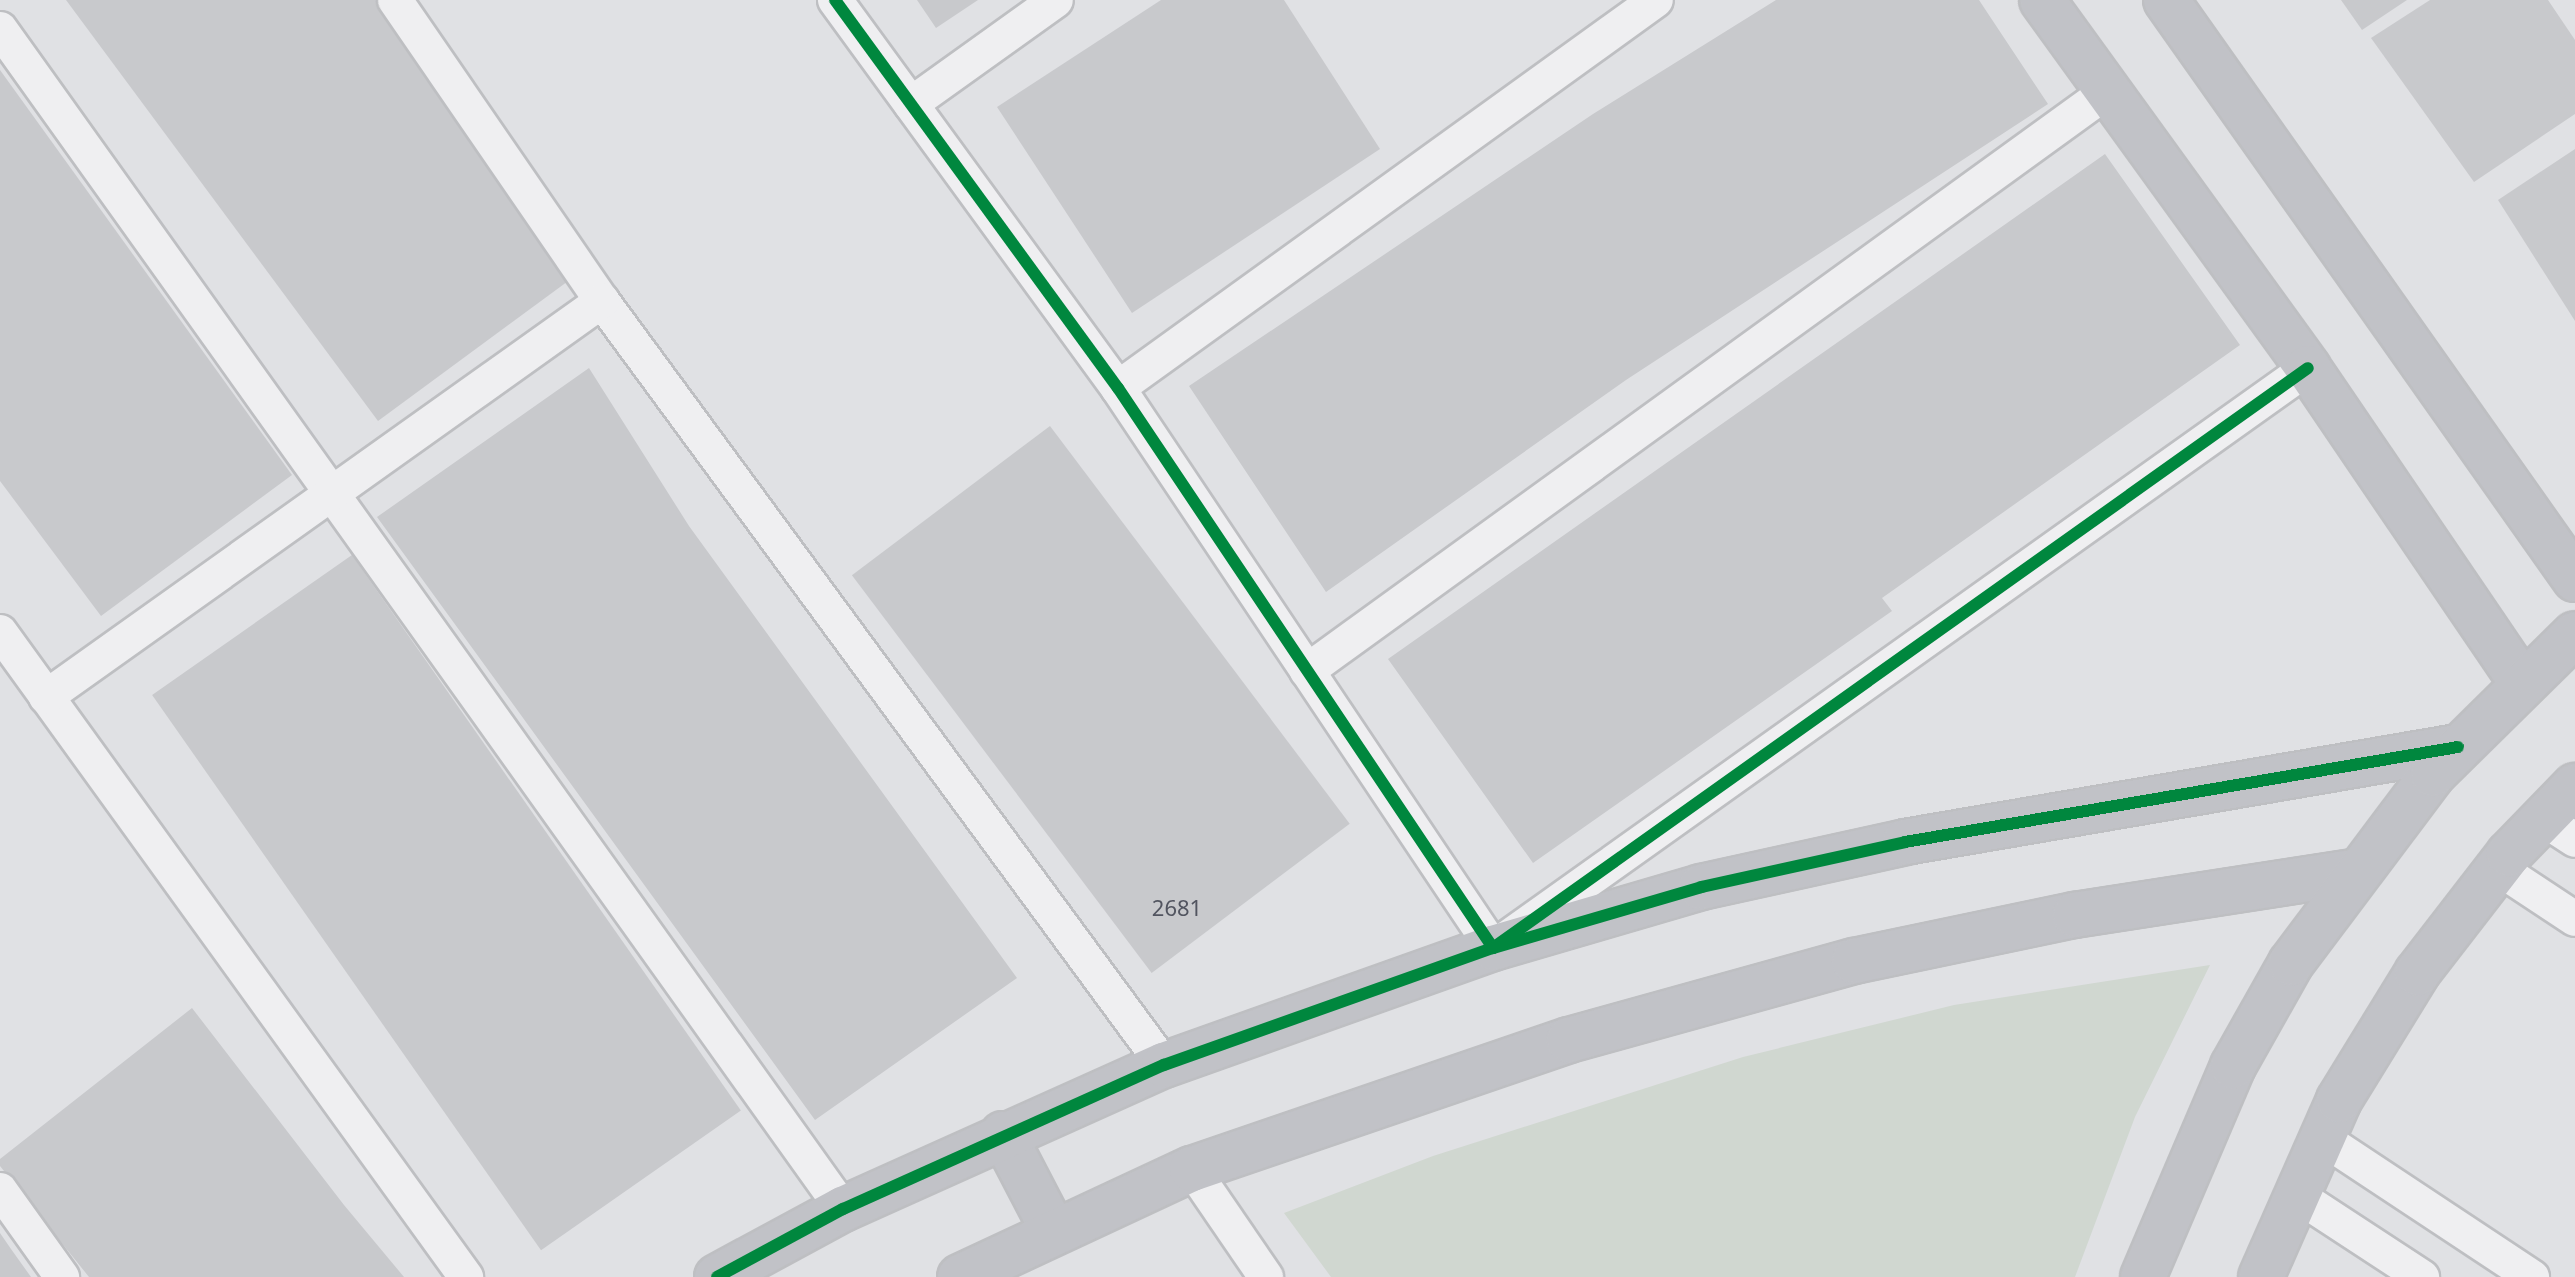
<!DOCTYPE html>
<style>
body{margin:0}
#map{position:relative;width:2575px;height:1277px;overflow:hidden;background:#e0e1e4;font-family:"Noto Sans",sans-serif}
div>[style]{position:absolute}
.green>*{inset:0;background:#d0d7d0}
.building>*{inset:0;background:#c8c9cc;transform-origin:0 0}
.roads{filter:drop-shadow(2px 0 #bebfc2) drop-shadow(-2px 0 #bebfc2) drop-shadow(0 2px #bebfc2) drop-shadow(0 -2px #bebfc2)}
.street>*{height:34px;margin:-17px;padding:0 17px;transform-origin:17px;border-radius:17px;background:#efeff1}
.secondary>*{height:44px;margin:-22px;padding:0 22px;transform-origin:22px;border-radius:22px;background:#c1c2c7}
.cycleway>*{height:12px;margin:-6px;padding:0 6px;transform-origin:6px;border-radius:6px;background:#00873e}
span{translate:-50% -50%;white-space:nowrap;text-align:center;line-height:1.15;-webkit-text-stroke:6px #edeff4;paint-order:stroke}
.number-label{font-size:22px;color:#525560}
.number-label span{-webkit-text-stroke-width:0}
</style>
<div id="map">
<div class="green">
<div style="clip-path:polygon(2210px 965px,2135px 1117px,2075px 1277px,1331px 1277px,1284px 1213px,1433px 1156px,1743px 1057px,1954px 1005px)"></div>
</div>
<div class="building">
<div style="clip-path:polygon(66px 0,380px 0,575px 276px,378px 421px)"></div>
<div style="clip-path:polygon(917px 0,978px 0,936px 28px)"></div>
<div style="clip-path:polygon(1161px 0,1284px 0,1380px 149px,1132px 313px,997px 107px)"></div>
<div style="clip-path:polygon(1776px 0,1979px 0,2048px 104px,1626px 380px,1326px 592px,1189px 386px,1593px 114px)"></div>
<div style="clip-path:polygon(2341px 0,2407px 0,2362px 30px)"></div>
<div style="clip-path:polygon(2430px 0,2548px 0,2575px 40px,2575px 114px,2474px 182px,2371px 38px)"></div>
<div style="clip-path:polygon(0 70px,292px 475px,101px 616px,0 481px)"></div>
<div style="clip-path:polygon(2575px 149px,2575px 321px,2498px 200px)"></div>
<div style="clip-path:polygon(2105px 154px,2240px 345px,1882px 598px,1892px 611px,1533px 863px,1388px 659px)"></div>
<div style="clip-path:polygon(589px 368px,689px 526px,1017px 978px,815px 1120px,377px 517px)"></div>
<div style="left:1050px;top:426px;width:498px;height:248px;rotate:53deg"></div>
<div style="left:352px;top:555px;width:678px;height:244px;rotate:55deg"></div>
<div style="clip-path:polygon(192px 1008px,344px 1205px,404px 1277px,89px 1277px,0 1166px,0 1159px)"></div>
<div style="clip-path:polygon(0 1233px,11px 1249px,31px 1277px,0 1277px)"></div>
</div>
<div class="roads">
<div class="street">
<div style="left:395px;top:0;width:365px;rotate:55.5deg"></div>
<div style="left:602px;top:301px;width:948px;rotate:53.66deg"></div>
<div style="left:835px;top:0;width:480px;rotate:53.9deg"></div>
<div style="left:1118px;top:388px;width:674px;rotate:56.19deg"></div>
<div style="left:1493px;top:948px;width:1000px;rotate:-35.44deg"></div>
<div style="left:0;top:29px;width:1450px;rotate:54.46deg"></div>
<div style="left:911px;top:104px;width:178px;rotate:-35.6deg"></div>
<div style="left:1118px;top:388px;width:663px;rotate:-35.8deg"></div>
<div style="left:0;top:632px;width:796px;rotate:54.15deg"></div>
<div style="left:1307px;top:671px;width:989px;rotate:-35.91deg"></div>
<div style="left:46px;top:697px;width:683px;rotate:-35.46deg"></div>
<div style="left:2543px;top:819px;width:38px;rotate:33deg"></div>
<div style="left:2498px;top:868px;width:92px;rotate:33.5deg"></div>
<div style="left:2322px;top:1138px;width:252px;rotate:33.5deg"></div>
<div style="left:1192px;top:1169px;width:131px;rotate:55.6deg"></div>
<div style="left:0;top:1190px;width:107px;rotate:54.5deg"></div>
<div style="left:2295px;top:1194px;width:152px;rotate:33.2deg"></div>
</div>
<div class="secondary">
<div style="left:2042px;top:0;width:454px;rotate:54.1deg"></div>
<div style="left:2308px;top:368px;width:379px;rotate:55.8deg"></div>
<div style="left:2166px;top:0;width:709px;rotate:54.76deg"></div>
<div style="left:1003px;top:1134px;width:110px;rotate:62.5deg"></div>
<div style="left:717px;top:1277px;width:143px;rotate:-28.4deg"></div>
<div style="left:843px;top:1209px;width:352px;rotate:-24.2deg"></div>
<div style="left:1164px;top:1065px;width:349px;rotate:-19.6deg"></div>
<div style="left:1493px;top:948px;width:217px;rotate:-16.3deg"></div>
<div style="left:1701px;top:887px;width:209px;rotate:-12.4deg"></div>
<div style="left:1905px;top:842px;width:561px;rotate:-9.75deg"></div>
<div style="left:960px;top:1277px;width:256px;rotate:-25deg"></div>
<div style="left:1192px;top:1169px;width:398px;rotate:-18.9deg"></div>
<div style="left:1569px;top:1040px;width:296px;rotate:-15.5deg"></div>
<div style="left:1854px;top:961px;width:226px;rotate:-11.8deg"></div>
<div style="left:2075px;top:915px;width:282px;rotate:-8.8deg"></div>
<div style="left:2143px;top:1277px;width:229px;rotate:-66.9deg"></div>
<div style="left:2233px;top:1066px;width:118px;rotate:-60.6deg"></div>
<div style="left:2291px;top:963px;width:236px;rotate:-53.1deg"></div>
<div style="left:2433px;top:774px;width:199px;rotate:-44.6deg"></div>
<div style="left:2261px;top:1277px;width:193px;rotate:-66.2deg"></div>
<div style="left:2339px;top:1100px;width:149px;rotate:-58.4deg"></div>
<div style="left:2417px;top:973px;width:150px;rotate:-52.3deg"></div>
<div style="left:2509px;top:854px;width:95px;rotate:-45.9deg"></div>
</div>
</div>
<div class="cycleway">
<div style="left:835px;top:0;width:480px;rotate:53.9deg"></div>
<div style="left:1118px;top:388px;width:674px;rotate:56.19deg"></div>
<div style="left:1493px;top:948px;width:1000px;rotate:-35.44deg"></div>
<div style="left:717px;top:1277px;width:143px;rotate:-28.4deg"></div>
<div style="left:843px;top:1209px;width:352px;rotate:-24.2deg"></div>
<div style="left:1164px;top:1065px;width:349px;rotate:-19.6deg"></div>
<div style="left:1493px;top:948px;width:217px;rotate:-16.3deg"></div>
<div style="left:1701px;top:887px;width:209px;rotate:-12.4deg"></div>
<div style="left:1905px;top:842px;width:561px;rotate:-9.75deg"></div>
</div>
<div class="number-label">
<span style="left:1177px;top:908px">2681</span>
</div>
</div>
